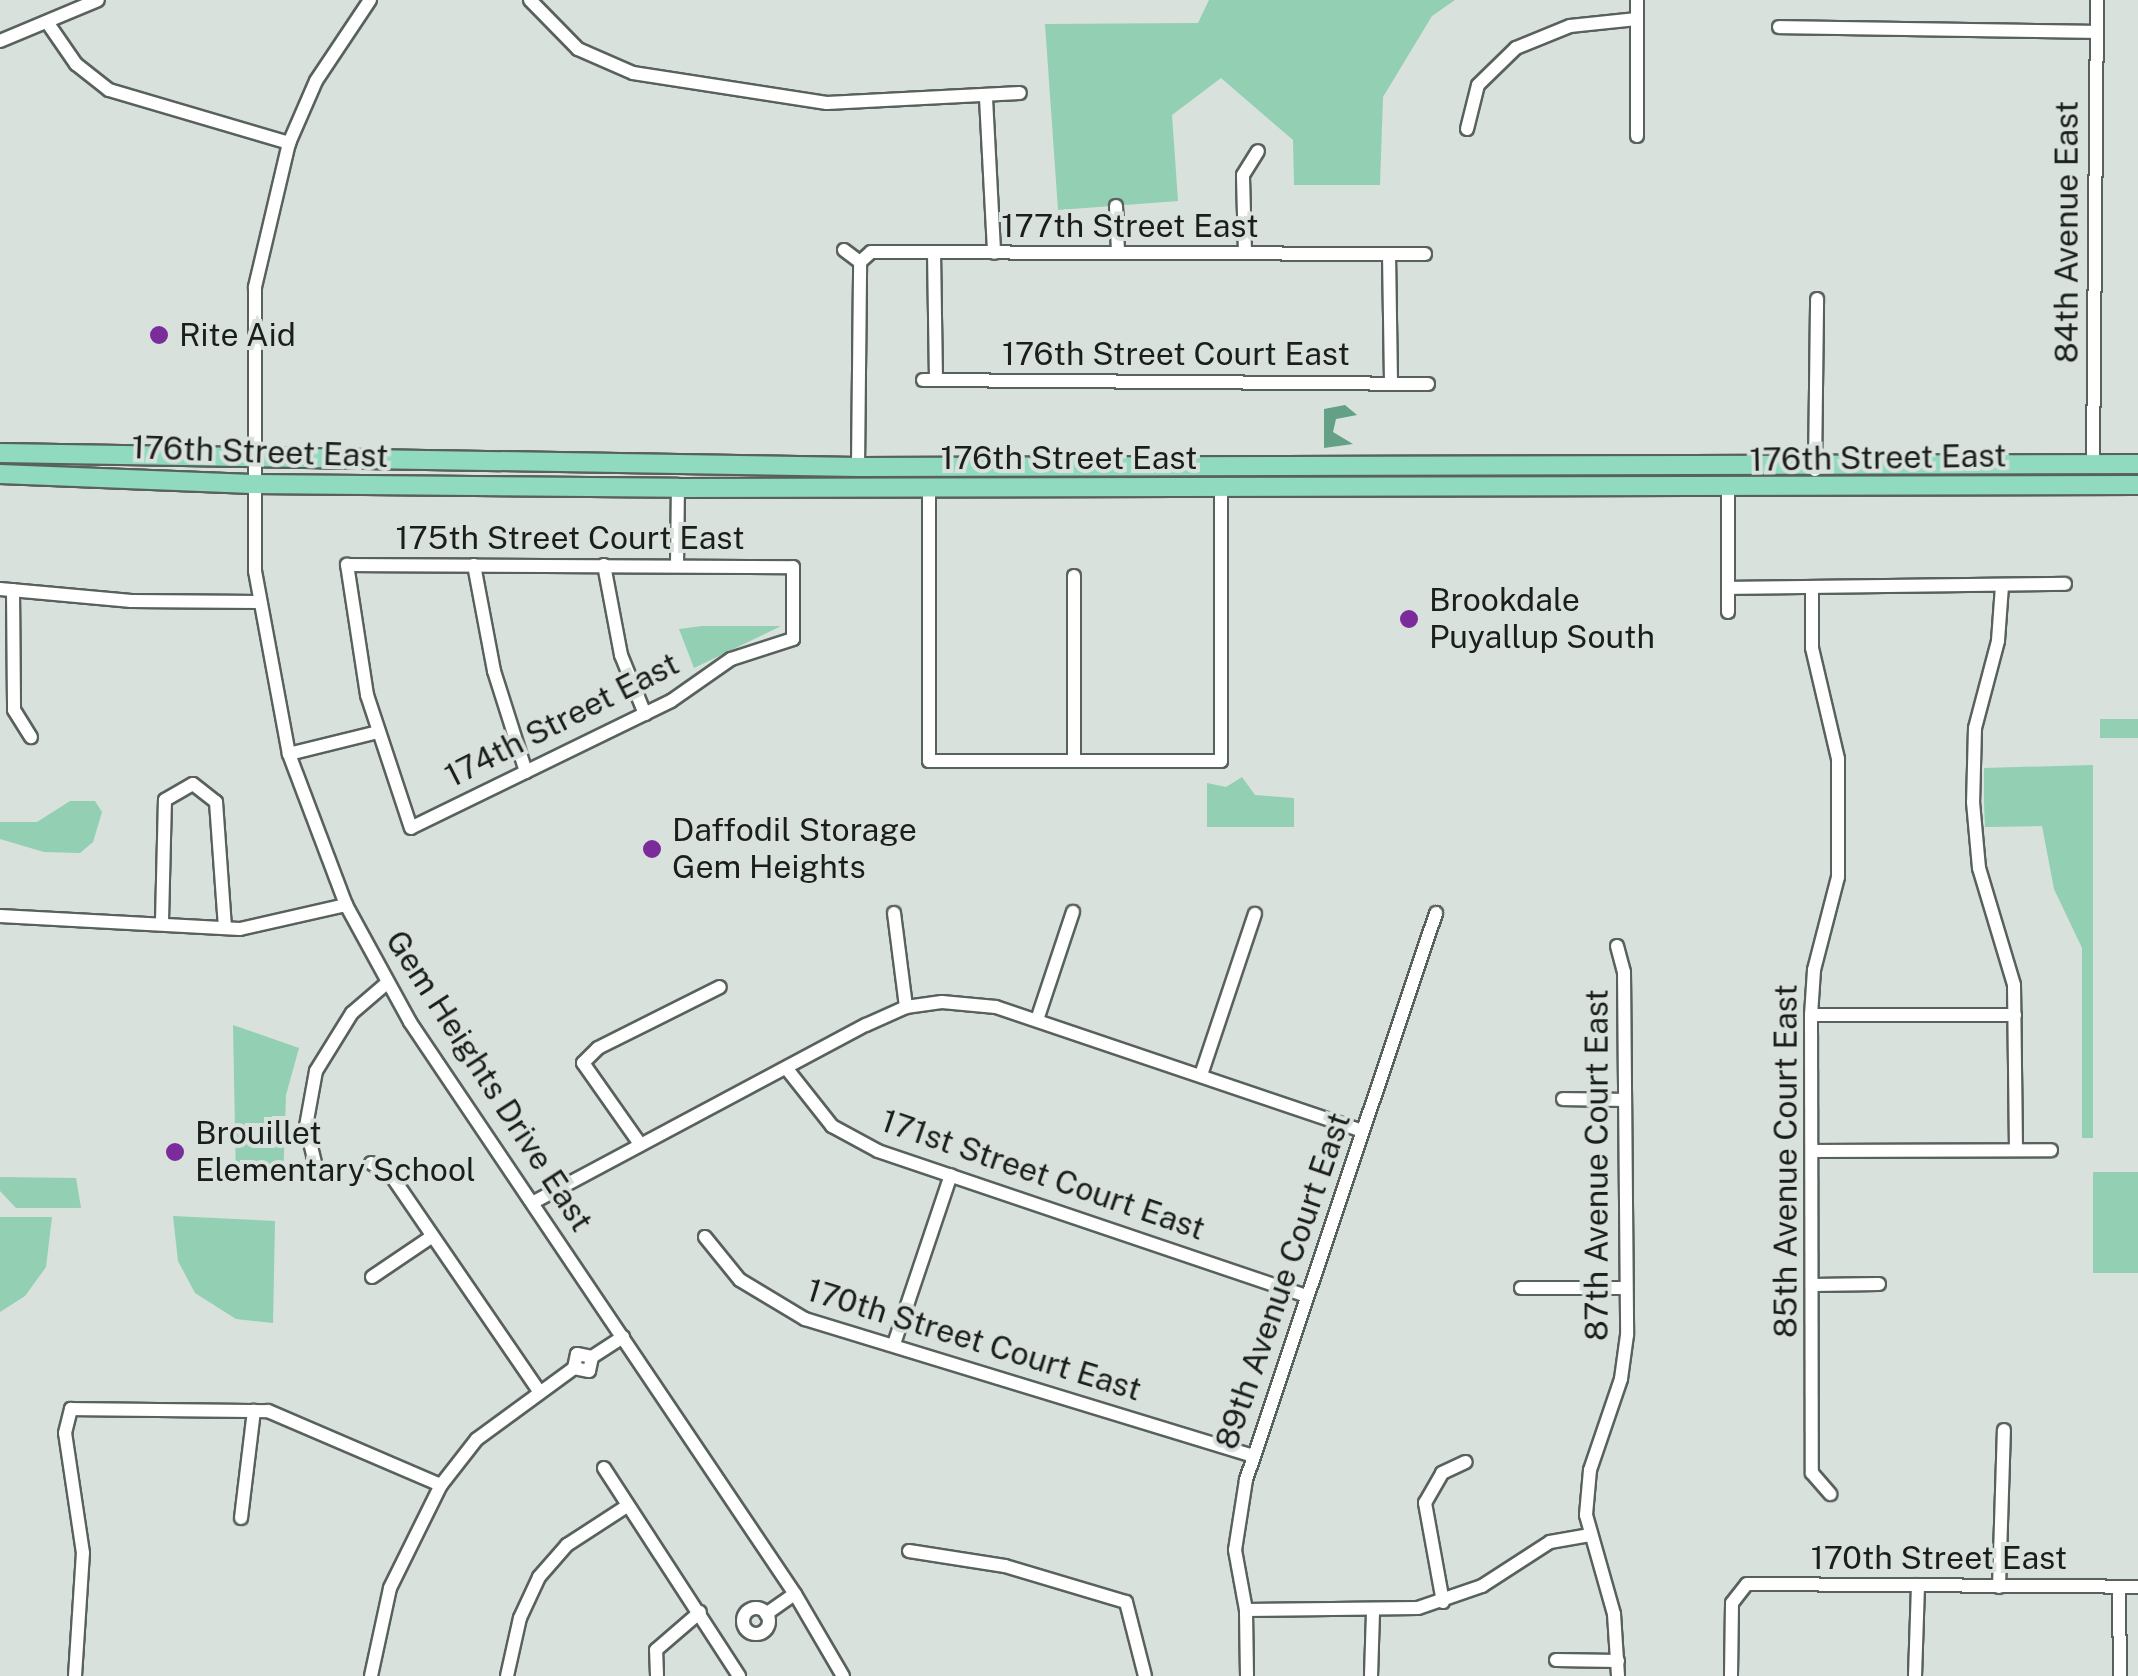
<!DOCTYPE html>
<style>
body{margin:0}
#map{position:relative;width:2138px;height:1676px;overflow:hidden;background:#d8e1dc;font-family:"Public Sans",sans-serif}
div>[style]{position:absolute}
.green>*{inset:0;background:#92cfb3;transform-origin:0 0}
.water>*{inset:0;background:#64a085}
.roads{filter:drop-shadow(2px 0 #59615d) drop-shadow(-2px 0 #59615d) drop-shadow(0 2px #59615d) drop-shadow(0 -2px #59615d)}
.minor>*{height:12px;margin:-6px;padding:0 6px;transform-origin:6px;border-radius:6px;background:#fff}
.minor>.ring{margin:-6px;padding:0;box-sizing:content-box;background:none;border:12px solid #fff;border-radius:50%}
.major>*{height:18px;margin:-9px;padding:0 9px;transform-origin:9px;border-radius:9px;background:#90dbbf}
.dots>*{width:28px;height:28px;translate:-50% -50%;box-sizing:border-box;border:5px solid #d8e1dc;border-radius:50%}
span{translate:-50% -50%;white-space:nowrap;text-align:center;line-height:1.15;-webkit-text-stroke:8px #d8e1dc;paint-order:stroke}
.street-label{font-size:32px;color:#1b1e1d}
.poi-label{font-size:32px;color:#1b1e1d}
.left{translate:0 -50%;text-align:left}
</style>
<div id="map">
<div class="green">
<div style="clip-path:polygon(1209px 0,1455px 0,1432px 16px,1383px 97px,1380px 185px,1294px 185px,1293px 140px,1221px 78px,1172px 115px,1178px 201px,1058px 210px,1045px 24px,1198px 23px)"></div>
<div style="clip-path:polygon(702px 626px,781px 626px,694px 668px,679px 629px)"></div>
<div style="left:2138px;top:719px;width:19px;height:38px;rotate:90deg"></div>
<div style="clip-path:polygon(2093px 765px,2093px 1138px,2082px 1138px,2082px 948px,2054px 889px,2042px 826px,1985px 827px,1984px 803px,1984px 768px)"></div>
<div style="clip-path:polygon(1242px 777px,1255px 795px,1294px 798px,1294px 827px,1207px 827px,1207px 783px,1226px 787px)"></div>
<div style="clip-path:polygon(70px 801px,95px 801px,102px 812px,93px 842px,80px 853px,44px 852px,0 839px,0 822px,37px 822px)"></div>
<div style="clip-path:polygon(233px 1025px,299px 1048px,286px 1095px,283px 1182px,236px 1182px)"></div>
<div style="left:2093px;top:1172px;width:45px;height:101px"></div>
<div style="clip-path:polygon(0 1177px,76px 1178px,81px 1208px,16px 1208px,0 1191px)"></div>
<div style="clip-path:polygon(173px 1216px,275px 1221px,273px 1323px,236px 1319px,195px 1293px,178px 1261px)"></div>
<div style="clip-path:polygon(0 1217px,52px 1217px,46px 1267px,25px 1296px,0 1312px)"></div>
</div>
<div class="water">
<div style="clip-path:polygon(1345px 405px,1357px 415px,1336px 419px,1333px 432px,1353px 444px,1324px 448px,1324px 409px)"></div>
</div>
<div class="roads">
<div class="minor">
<div style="left:370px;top:0;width:97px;rotate:123.7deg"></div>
<div style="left:316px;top:81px;width:68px;rotate:113.5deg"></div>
<div style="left:289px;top:143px;width:148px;rotate:103.3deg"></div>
<div style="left:255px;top:287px;width:284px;rotate:90deg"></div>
<div style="left:255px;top:571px;width:186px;rotate:79.5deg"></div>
<div style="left:289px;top:754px;width:161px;rotate:69.3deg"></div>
<div style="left:346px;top:905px;width:133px;rotate:61.3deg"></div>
<div style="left:410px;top:1022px;width:689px;rotate:56.06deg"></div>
<div style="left:795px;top:1594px;width:95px;rotate:59.7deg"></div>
<div style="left:530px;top:0;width:69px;rotate:45.6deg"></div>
<div style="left:578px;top:49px;width:60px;rotate:23.6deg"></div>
<div style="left:633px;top:73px;width:196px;rotate:8.8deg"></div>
<div style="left:827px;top:103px;width:193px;rotate:-3deg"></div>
<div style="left:1637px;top:0;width:136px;rotate:90deg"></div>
<div style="left:47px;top:22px;width:51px;rotate:55.4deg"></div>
<div style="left:76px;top:64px;width:42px;rotate:38.2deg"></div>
<div style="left:109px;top:90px;width:188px;rotate:16.4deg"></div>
<div style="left:1779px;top:27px;width:317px;rotate:0.9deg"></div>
<div style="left:0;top:41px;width:106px;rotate:-22.7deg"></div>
<div style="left:986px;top:98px;width:155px;rotate:87deg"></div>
<div style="left:1467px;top:129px;width:45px;rotate:-76deg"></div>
<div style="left:1478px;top:85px;width:53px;rotate:-44.2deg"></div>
<div style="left:1516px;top:48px;width:58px;rotate:-22.2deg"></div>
<div style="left:1570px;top:26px;width:67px;rotate:-6deg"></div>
<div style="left:1116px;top:206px;width:45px;rotate:87.5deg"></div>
<div style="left:844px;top:250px;width:20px;rotate:37deg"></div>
<div style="left:934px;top:252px;width:128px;rotate:89.1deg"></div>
<div style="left:1245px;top:253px;width:78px;rotate:-91.5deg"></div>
<div style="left:1243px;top:175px;width:28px;rotate:-58deg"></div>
<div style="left:1389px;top:254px;width:129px;rotate:89.1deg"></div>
<div style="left:860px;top:262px;width:15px;rotate:-42deg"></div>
<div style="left:871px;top:252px;width:554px;rotate:0.21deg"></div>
<div style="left:923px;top:380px;width:505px;rotate:0.45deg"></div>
<div style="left:2093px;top:465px;width:465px;rotate:-89.5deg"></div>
<div style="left:858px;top:467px;width:205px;rotate:-89.4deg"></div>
<div style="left:1815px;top:470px;width:171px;rotate:-89.3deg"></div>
<div style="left:929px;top:488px;width:273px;rotate:90deg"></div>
<div style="left:929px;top:761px;width:292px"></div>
<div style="left:1221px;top:761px;width:272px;rotate:-90deg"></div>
<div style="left:347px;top:565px;width:446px;rotate:0.3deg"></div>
<div style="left:793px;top:567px;width:72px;rotate:90deg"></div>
<div style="left:793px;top:639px;width:65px;rotate:162.1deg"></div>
<div style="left:731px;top:659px;width:73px;rotate:145deg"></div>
<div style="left:671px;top:701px;width:289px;rotate:154deg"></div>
<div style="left:411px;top:828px;width:140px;rotate:-108.3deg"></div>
<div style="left:367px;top:695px;width:132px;rotate:-98.7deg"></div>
<div style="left:474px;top:565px;width:108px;rotate:79.3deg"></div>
<div style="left:494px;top:671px;width:106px;rotate:72.4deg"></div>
<div style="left:604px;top:565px;width:92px;rotate:79.3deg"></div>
<div style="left:621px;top:655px;width:64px;rotate:67.9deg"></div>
<div style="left:677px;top:565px;width:77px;rotate:-89.3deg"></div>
<div style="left:1074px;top:576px;width:185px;rotate:90deg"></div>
<div style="left:2002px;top:586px;width:55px;rotate:94.2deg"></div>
<div style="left:1998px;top:641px;width:90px;rotate:104.8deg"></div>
<div style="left:1975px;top:728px;width:74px;rotate:91.5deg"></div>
<div style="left:1973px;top:802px;width:66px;rotate:84.8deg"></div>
<div style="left:1979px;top:868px;width:122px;rotate:73.3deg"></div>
<div style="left:2014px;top:985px;width:165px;rotate:89.3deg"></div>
<div style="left:1728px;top:588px;width:337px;rotate:-0.7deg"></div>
<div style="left:1812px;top:588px;width:60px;rotate:90deg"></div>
<div style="left:1812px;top:648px;width:114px;rotate:76.8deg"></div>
<div style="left:1838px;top:759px;width:118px;rotate:90deg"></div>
<div style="left:1838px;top:877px;width:96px;rotate:104.5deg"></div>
<div style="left:1814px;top:970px;width:45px;rotate:93.8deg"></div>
<div style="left:1811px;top:1015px;width:458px;rotate:89.9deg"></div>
<div style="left:1812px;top:1473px;width:28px;rotate:49deg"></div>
<div style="left:0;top:589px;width:132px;rotate:5.2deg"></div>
<div style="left:131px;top:601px;width:128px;rotate:0.4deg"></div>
<div style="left:13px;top:590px;width:120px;rotate:89.5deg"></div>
<div style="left:14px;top:710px;width:32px;rotate:58deg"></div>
<div style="left:1728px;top:612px;width:122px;rotate:-90deg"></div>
<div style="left:289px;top:754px;width:92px;rotate:-13.9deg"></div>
<div style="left:894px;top:913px;width:95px;rotate:82.7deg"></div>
<div style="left:0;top:916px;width:240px;rotate:3.1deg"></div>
<div style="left:240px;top:929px;width:109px;rotate:-12.8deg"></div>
<div style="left:162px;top:921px;width:121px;rotate:-88.6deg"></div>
<div style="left:165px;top:800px;width:32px;rotate:-30deg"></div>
<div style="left:193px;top:784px;width:29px;rotate:38deg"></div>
<div style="left:216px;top:802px;width:126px;rotate:85.9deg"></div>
<div style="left:1617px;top:946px;width:27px;rotate:75deg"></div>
<div style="left:1624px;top:972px;width:363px;rotate:89.5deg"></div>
<div style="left:1627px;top:1335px;width:44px;rotate:97.8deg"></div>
<div style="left:1621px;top:1379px;width:96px;rotate:108.8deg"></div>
<div style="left:1590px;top:1470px;width:45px;rotate:95.1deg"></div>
<div style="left:1586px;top:1515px;width:103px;rotate:74.2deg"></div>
<div style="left:1614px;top:1614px;width:62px;rotate:86.3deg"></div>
<div style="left:1811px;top:1015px;width:204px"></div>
<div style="left:1037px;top:1020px;width:114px;rotate:-71.6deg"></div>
<div style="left:787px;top:1069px;width:73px;rotate:51.7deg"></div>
<div style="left:832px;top:1126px;width:52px;rotate:28.5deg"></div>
<div style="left:878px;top:1151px;width:453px;rotate:18.7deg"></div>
<div style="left:1201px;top:1075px;width:170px;rotate:-71.5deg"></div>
<div style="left:1563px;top:1099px;width:61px;rotate:0.9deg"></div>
<div style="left:640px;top:1144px;width:99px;rotate:-125.1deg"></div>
<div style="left:583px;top:1063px;width:21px;rotate:-45deg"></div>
<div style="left:598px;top:1048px;width:136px;rotate:-26.6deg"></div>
<div style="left:1812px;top:1151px;width:239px;rotate:-0.2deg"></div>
<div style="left:371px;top:1163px;width:23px;rotate:31deg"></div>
<div style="left:391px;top:1175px;width:262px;rotate:55.6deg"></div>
<div style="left:316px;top:1167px;width:42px;rotate:-103.7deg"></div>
<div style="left:306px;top:1126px;width:56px;rotate:-79.7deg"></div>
<div style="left:316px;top:1071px;width:68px;rotate:-58.2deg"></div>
<div style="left:352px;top:1013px;width:46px;rotate:-40.6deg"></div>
<div style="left:534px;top:1202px;width:376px;rotate:-28.1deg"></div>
<div style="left:866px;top:1025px;width:44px;rotate:-24.2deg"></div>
<div style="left:906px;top:1007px;width:36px;rotate:-8deg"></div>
<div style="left:942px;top:1002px;width:54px;rotate:5.3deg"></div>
<div style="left:996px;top:1007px;width:386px;rotate:18.7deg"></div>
<div style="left:705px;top:1237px;width:55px;rotate:50.9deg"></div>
<div style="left:740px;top:1280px;width:76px;rotate:31deg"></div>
<div style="left:805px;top:1319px;width:468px;rotate:17deg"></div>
<div style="left:372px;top:1277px;width:71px;rotate:-34.1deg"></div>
<div style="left:1813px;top:1285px;width:66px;rotate:-0.9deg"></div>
<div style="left:1521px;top:1288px;width:104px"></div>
<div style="left:894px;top:1344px;width:178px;rotate:-71.4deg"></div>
<div style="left:592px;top:1357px;width:14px;rotate:102deg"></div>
<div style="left:589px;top:1371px;width:15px;rotate:-169deg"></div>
<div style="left:574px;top:1368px;width:14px;rotate:-78deg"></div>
<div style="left:577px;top:1354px;width:15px;rotate:11deg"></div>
<div style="left:592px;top:1357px;width:37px;rotate:-33deg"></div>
<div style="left:604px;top:1468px;width:248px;rotate:57deg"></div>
<div style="left:241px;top:1518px;width:108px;rotate:-83.1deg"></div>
<div style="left:909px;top:1551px;width:97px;rotate:8.9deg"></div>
<div style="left:1005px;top:1566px;width:126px;rotate:16.6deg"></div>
<div style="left:1126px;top:1602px;width:76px;rotate:75.6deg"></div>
<div style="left:1999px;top:1587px;width:157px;rotate:-88.2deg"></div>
<div style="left:2119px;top:1587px;width:89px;rotate:89.4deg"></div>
<div style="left:1443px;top:1602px;width:101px;rotate:-100.3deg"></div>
<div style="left:1425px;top:1503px;width:34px;rotate:-60deg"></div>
<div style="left:1442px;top:1473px;width:26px;rotate:-25deg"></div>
<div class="ring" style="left:743px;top:1608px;width:14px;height:14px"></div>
<div style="left:1246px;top:1610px;width:172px;rotate:-0.7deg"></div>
<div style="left:1418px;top:1608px;width:68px;rotate:-19deg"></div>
<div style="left:1482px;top:1586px;width:81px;rotate:-32.9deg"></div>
<div style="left:1550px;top:1542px;width:39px;rotate:-10deg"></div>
<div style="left:766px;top:1614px;width:35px;rotate:-35deg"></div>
<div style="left:1556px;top:1660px;width:62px;rotate:0.9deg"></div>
<div style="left:75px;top:1676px;width:123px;rotate:-86.3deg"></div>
<div style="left:83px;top:1553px;width:121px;rotate:-98.5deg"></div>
<div style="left:65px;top:1433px;width:25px;rotate:-76deg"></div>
<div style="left:71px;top:1409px;width:197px;rotate:0.6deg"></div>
<div style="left:268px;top:1411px;width:188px;rotate:23.2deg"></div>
<div style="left:371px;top:1676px;width:90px;rotate:-77.8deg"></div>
<div style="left:390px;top:1588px;width:115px;rotate:-63.7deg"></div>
<div style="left:441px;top:1485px;width:58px;rotate:-52deg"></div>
<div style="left:477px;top:1439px;width:120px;rotate:-36.2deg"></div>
<div style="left:507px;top:1676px;width:59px;rotate:-77.4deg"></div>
<div style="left:520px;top:1618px;width:45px;rotate:-65.1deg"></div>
<div style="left:539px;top:1577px;width:43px;rotate:-48.8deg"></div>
<div style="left:567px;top:1545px;width:72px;rotate:-33deg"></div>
<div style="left:657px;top:1676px;width:26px;rotate:-92deg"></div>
<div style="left:656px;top:1650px;width:58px;rotate:-40.8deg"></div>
<div style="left:1247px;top:1676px;width:66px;rotate:-90.9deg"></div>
<div style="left:1246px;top:1610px;width:61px;rotate:-100.4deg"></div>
<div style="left:1235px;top:1550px;width:71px;rotate:-81.1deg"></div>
<div style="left:1246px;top:1480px;width:598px;rotate:-71.47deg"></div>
<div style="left:1371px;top:1676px;width:63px;rotate:-88.2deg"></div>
<div style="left:1731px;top:1676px;width:73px;rotate:-89.2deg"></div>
<div style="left:1732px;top:1603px;width:24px;rotate:-52deg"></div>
<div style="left:1747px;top:1584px;width:391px;rotate:0.4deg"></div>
<div style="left:1915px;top:1676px;width:91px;rotate:-88.1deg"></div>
</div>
<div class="major">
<div style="left:0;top:453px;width:858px;rotate:0.93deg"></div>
<div style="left:858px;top:467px;width:1280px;rotate:-0.13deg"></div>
<div style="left:0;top:474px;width:252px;rotate:2.3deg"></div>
<div style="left:252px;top:484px;width:426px;rotate:0.5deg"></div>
<div style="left:678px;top:488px;width:1460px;rotate:-0.12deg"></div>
</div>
</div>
<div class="dots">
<div style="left:159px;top:335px;background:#7c2b9b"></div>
<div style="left:1409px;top:619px;background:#7c2b9b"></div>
<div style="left:652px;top:849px;background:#7c2b9b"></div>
<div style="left:175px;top:1152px;background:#7c2b9b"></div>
</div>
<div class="street-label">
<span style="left:1130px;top:226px">177th Street East</span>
<span style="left:2067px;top:232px;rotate:-90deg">84th Avenue East</span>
<span style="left:1176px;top:354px">176th Street Court East</span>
<span style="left:260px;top:452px;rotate:2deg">176th Street East</span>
<span style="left:1069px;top:458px">176th Street East</span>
<span style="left:1878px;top:458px;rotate:-1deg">176th Street East</span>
<span style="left:570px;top:538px">175th Street Court East</span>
<span style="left:562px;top:720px;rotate:-27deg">174th Street East</span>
<span style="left:489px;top:1081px;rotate:57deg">Gem Heights Drive East</span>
<span style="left:1786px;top:1161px;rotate:-90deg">85th Avenue Court East</span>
<span style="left:1597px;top:1165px;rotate:-90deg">87th Avenue Court East</span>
<span style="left:1043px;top:1175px;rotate:19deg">171st Street Court East</span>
<span style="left:1283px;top:1281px;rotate:-71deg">89th Avenue Court East</span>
<span style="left:974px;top:1340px;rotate:17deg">170th Street Court East</span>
<span style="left:1939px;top:1558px">170th Street East</span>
</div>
<div class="poi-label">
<span class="left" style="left:179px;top:335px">Rite Aid</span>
<span class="left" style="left:1429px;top:619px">Brookdale<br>Puyallup South</span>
<span class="left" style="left:672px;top:849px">Daffodil Storage<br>Gem Heights</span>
<span class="left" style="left:195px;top:1152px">Brouillet<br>Elementary School</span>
</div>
</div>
